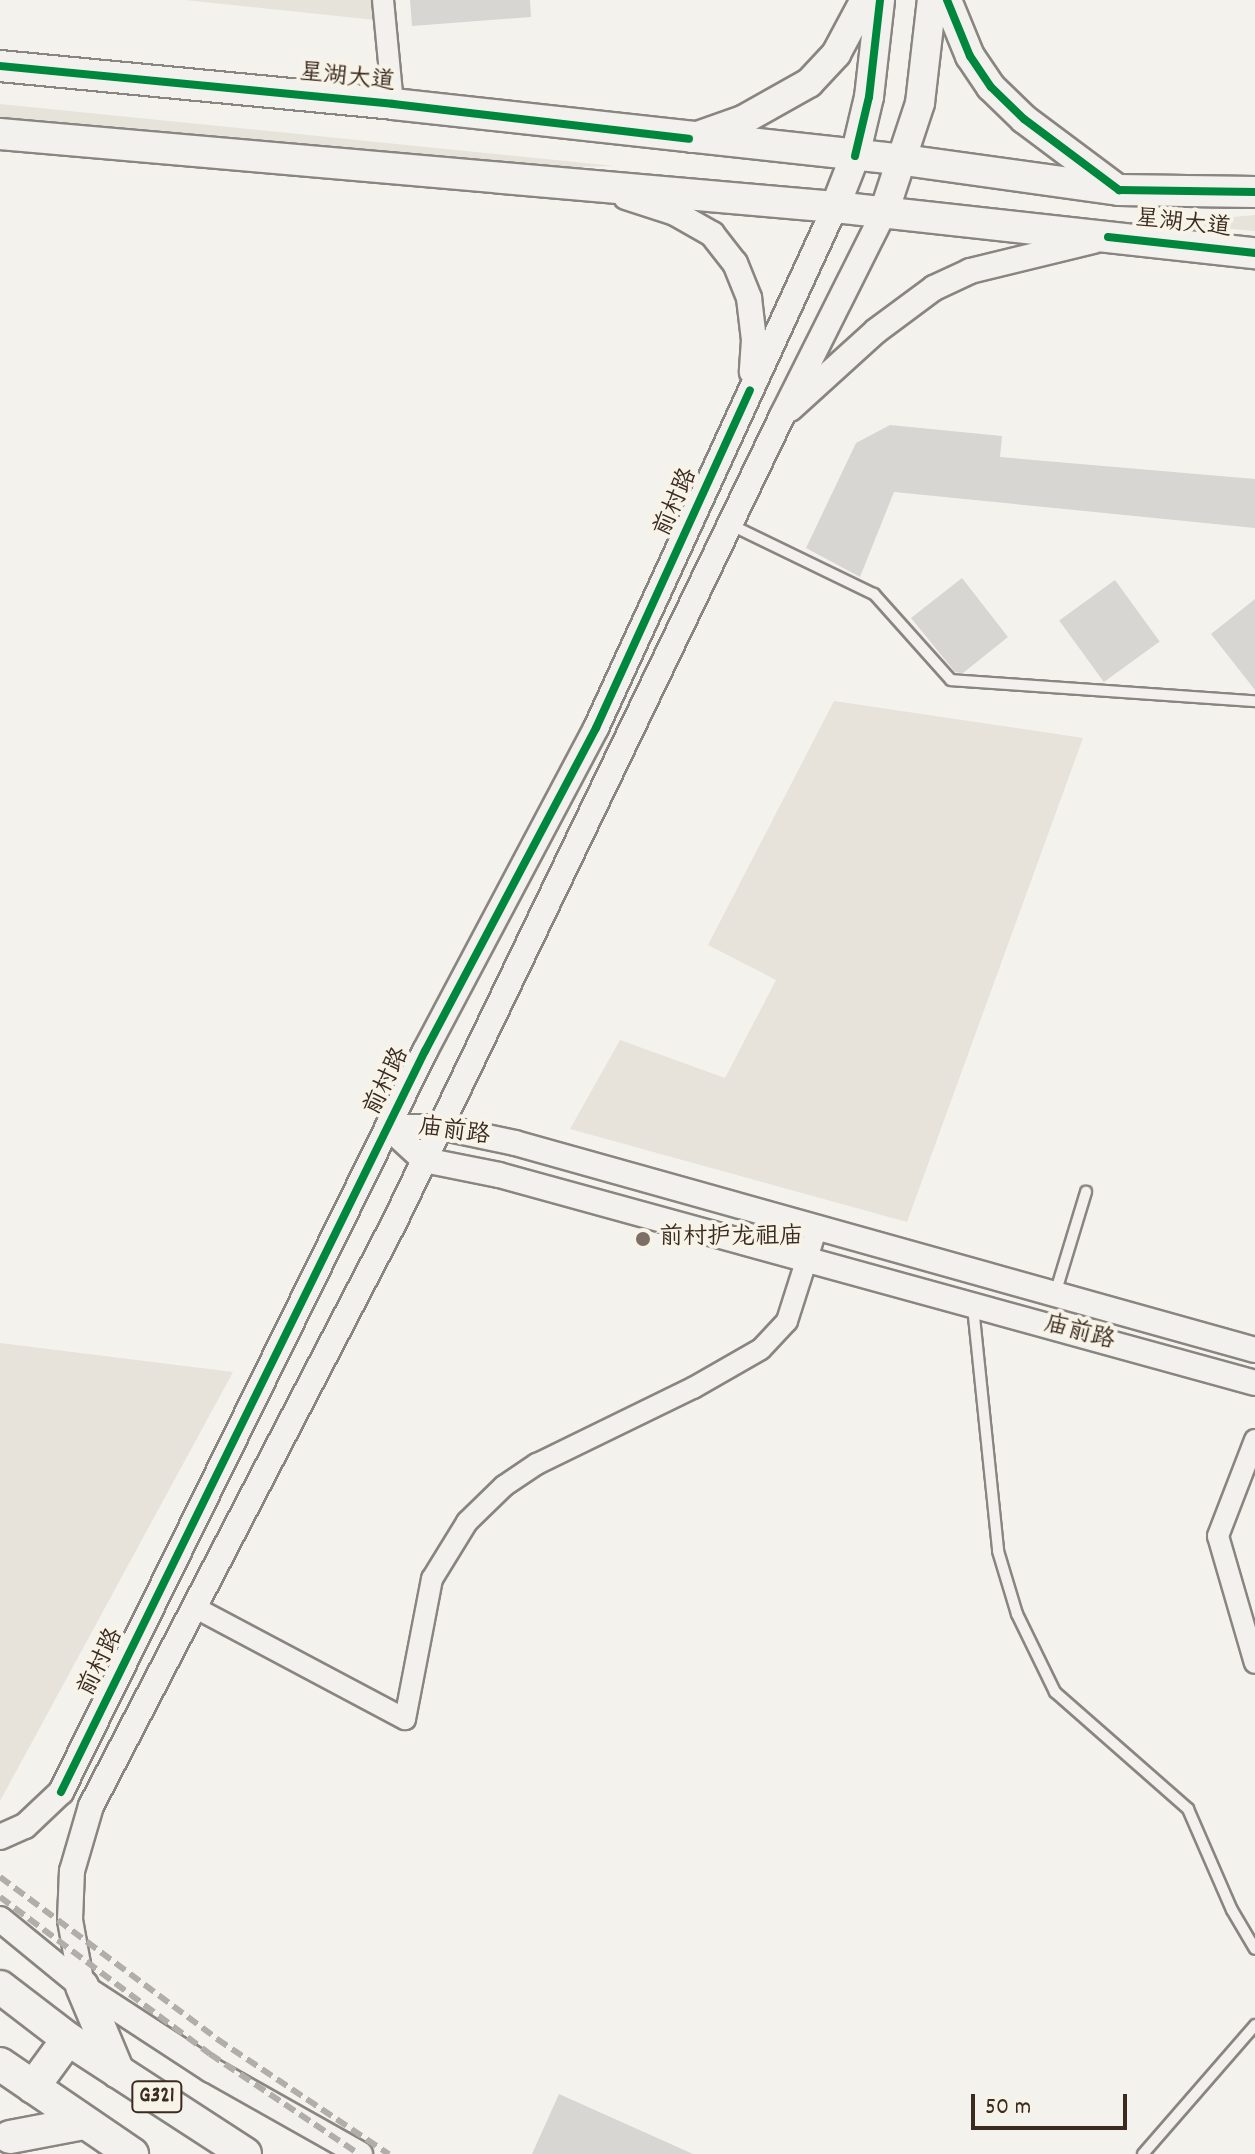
<!DOCTYPE html>
<meta charset="utf-8">
<style>
body{margin:0}
#map{position:relative;width:1255px;height:2154px;overflow:hidden;background:#f4f2ec;font-family:Dekko,"LXGW WenKai TC",sans-serif}
div>[style]{position:absolute}
.built>*{inset:0;background:#e7e2da}
.green>*{inset:0;background:#e6e3da}
.building>*{inset:0;background:#d8d6d2;transform-origin:0 0}
.roads{filter:drop-shadow(2px 0 #898580) drop-shadow(-2px 0 #898580) drop-shadow(0 2px #898580) drop-shadow(0 -2px #898580)}
.service>*{height:10px;margin:-5px;padding:0 5px;transform-origin:5px;border-radius:5px;background:#f2f1ed}
.minor>*{height:20px;margin:-10px;padding:0 10px;transform-origin:10px;border-radius:10px;background:#f2f1ed}
.tertiary>*{height:24px;margin:-12px;padding:0 12px;transform-origin:12px;border-radius:12px;background:#f2f1ed}
.secondary>*{height:28px;margin:-14px;padding:0 14px;transform-origin:14px;border-radius:14px;background:#f2f1ed}
.primary>*{height:30px;margin:-15px;padding:0 15px;transform-origin:15px;border-radius:15px;background:#f2f1ed}
.trunk>*{height:32px;margin:-16px;padding:0 16px;transform-origin:16px;border-radius:16px;background:#f2f1ed}
.rail>*{height:6px;margin-top:-3px;transform-origin:0;background:repeating-linear-gradient(90deg,#b1aeaa 0 12px,transparent 0 18px)}
.cycleway>*{height:8px;margin:-4px;padding:0 4px;transform-origin:4px;border-radius:4px;background:#00873e}
.dots>*{width:22px;height:22px;translate:-50% -50%;box-sizing:border-box;border:4px solid #f7f3e8;border-radius:50%}
span{translate:-50% -50%;white-space:nowrap;text-align:center;line-height:1.15;-webkit-text-stroke:8px #f7f3e8;paint-order:stroke}
.shield-label span{padding:2px 6px;background:#f7f3e8;border:2px solid;border-radius:6px;-webkit-text-stroke-width:0}
.shield-label{font-size:22px;color:#3b2a1e;font-weight:700}
.street-label{font-size:24px;color:#3b2a1e}
.poi-label{font-size:24px;color:#3b2a1e}
.left{translate:0 -50%;text-align:left}
.scale{position:absolute;left:971px;top:2094px;width:156px;height:36px;box-sizing:border-box;border:4px solid #3b2a1e;border-top:0;padding-left:10px;font-size:24px;line-height:28px;white-space:nowrap;color:#3b2a1e;-webkit-text-stroke:6px #f7f3e8;paint-order:stroke}
</style>
<div id="map">
<div class="built">
<div style="clip-path:polygon(834px 701px,1083px 738px,907px 1222px,570px 1129px,620px 1040px,725px 1078px,776px 980px,708px 945px)"></div>
<div style="clip-path:polygon(0 1343px,233px 1372px,0 1801px)"></div>
</div>
<div class="green">
<div style="clip-path:polygon(185px 0,375px 0,375px 20px)"></div>
<div style="clip-path:polygon(0 104px,615px 166px,437px 170px,0 130px)"></div>
<div style="clip-path:polygon(1255px 215px,1255px 231px,1165px 223px)"></div>
</div>
<div class="building">
<div style="clip-path:polygon(410px 0,530px 0,531px 17px,412px 26px)"></div>
<div style="clip-path:polygon(890px 425px,1002px 436px,1000px 457px,1255px 479px,1255px 528px,894px 492px,860px 577px,806px 548px,856px 443px)"></div>
<div style="clip-path:polygon(962px 578px,1008px 637px,963px 673px,955px 672px,911px 618px)"></div>
<div style="left:1115px;top:580px;width:76px;height:69px;rotate:54deg"></div>
<div style="clip-path:polygon(1255px 599px,1255px 690px,1211px 634px)"></div>
<div style="clip-path:polygon(559px 2094px,693px 2154px,532px 2154px)"></div>
</div>
<div class="roads">
<div class="service">
<div style="left:731px;top:525px;width:159px;rotate:25.8deg"></div>
<div style="left:874px;top:594px;width:115px;rotate:48.2deg"></div>
<div style="left:951px;top:680px;width:305px;rotate:4deg"></div>
<div style="left:1055px;top:1294px;width:107px;rotate:-73.1deg"></div>
<div style="left:973px;top:1307px;width:245px;rotate:84.1deg"></div>
<div style="left:998px;top:1551px;width:66px;rotate:73.2deg"></div>
<div style="left:1017px;top:1614px;width:87px;rotate:64deg"></div>
<div style="left:1055px;top:1692px;width:177px;rotate:41.3deg"></div>
<div style="left:1188px;top:1809px;width:110px;rotate:66.5deg"></div>
<div style="left:1232px;top:1910px;width:45px;rotate:59.5deg"></div>
<div style="left:1143px;top:2154px;width:171px;rotate:-49deg"></div>
</div>
<div class="minor">
<div style="left:383px;top:0;width:104px;rotate:84.5deg"></div>
<div style="left:1255px;top:1440px;width:103px;rotate:111.1deg"></div>
<div style="left:1218px;top:1536px;width:132px;rotate:73.8deg"></div>
<div style="left:194px;top:1607px;width:239px;rotate:28deg"></div>
<div style="left:405px;top:1719px;width:143px;rotate:-79.1deg"></div>
<div style="left:432px;top:1579px;width:67px;rotate:-58.4deg"></div>
<div style="left:467px;top:1522px;width:52px;rotate:-44.2deg"></div>
<div style="left:504px;top:1486px;width:40px;rotate:-34deg"></div>
<div style="left:537px;top:1464px;width:174px;rotate:-26deg"></div>
<div style="left:693px;top:1388px;width:78px;rotate:-29.8deg"></div>
<div style="left:761px;top:1349px;width:38px;rotate:-47deg"></div>
<div style="left:787px;top:1321px;width:99px;rotate:-72.3deg"></div>
</div>
<div class="tertiary">
<div style="left:626px;top:197px;width:52px;rotate:18.1deg"></div>
<div style="left:675px;top:213px;width:43px;rotate:29.6deg"></div>
<div style="left:712px;top:234px;width:37px;rotate:52deg"></div>
<div style="left:735px;top:263px;width:38px;rotate:68deg"></div>
<div style="left:749px;top:298px;width:42px;rotate:83.2deg"></div>
<div style="left:754px;top:340px;width:32px;rotate:94deg"></div>
<div style="left:790px;top:409px;width:116px;rotate:-42.2deg"></div>
<div style="left:876px;top:331px;width:72px;rotate:-36.6deg"></div>
<div style="left:934px;top:288px;width:40px;rotate:-25deg"></div>
<div style="left:970px;top:271px;width:127px;rotate:-13.7deg"></div>
<div style="left:388px;top:1127px;width:49px;rotate:42.5deg"></div>
<div style="left:424px;top:1160px;width:76px;rotate:11.3deg"></div>
<div style="left:499px;top:1175px;width:784px;rotate:15.38deg"></div>
<div style="left:388px;top:1127px;width:51px"></div>
<div style="left:439px;top:1127px;width:78px;rotate:11.9deg"></div>
<div style="left:515px;top:1143px;width:768px;rotate:15.63deg"></div>
<div style="left:0;top:1837px;width:27px;rotate:-24deg"></div>
<div style="left:25px;top:1826px;width:50px;rotate:-43.4deg"></div>
<div style="left:61px;top:1792px;width:826px;rotate:-63.84deg"></div>
<div style="left:425px;top:1051px;width:365px;rotate:-62.1deg"></div>
<div style="left:596px;top:728px;width:573px;rotate:-65.36deg"></div>
<div style="left:0;top:1919px;width:106px;rotate:39.3deg"></div>
<div style="left:82px;top:1986px;width:154px;rotate:33.1deg"></div>
<div style="left:211px;top:2070px;width:171px;rotate:29.4deg"></div>
<div style="left:82px;top:1986px;width:67px;rotate:-100.3deg"></div>
<div style="left:70px;top:1920px;width:49px;rotate:-87.7deg"></div>
<div style="left:72px;top:1871px;width:68px;rotate:-73.7deg"></div>
<div style="left:91px;top:1806px;width:657px;rotate:-62.54deg"></div>
<div style="left:394px;top:1223px;width:895px;rotate:-64.32deg"></div>
<div style="left:782px;top:416px;width:228px;rotate:-63.4deg"></div>
</div>
<div class="secondary">
<div style="left:947px;top:0;width:61px;rotate:67.7deg"></div>
<div style="left:970px;top:56px;width:37px;rotate:56deg"></div>
<div style="left:991px;top:87px;width:46px;rotate:44.1deg"></div>
<div style="left:1024px;top:119px;width:119px;rotate:36.8deg"></div>
<div style="left:692px;top:138px;width:54px;rotate:-19.4deg"></div>
<div style="left:743px;top:120px;width:76px;rotate:-29.3deg"></div>
<div style="left:809px;top:83px;width:40px;rotate:-47deg"></div>
<div style="left:836px;top:54px;width:61px;rotate:-61.8deg"></div>
<div style="left:835px;top:207px;width:55px;rotate:-68.6deg"></div>
<div style="left:855px;top:156px;width:61px;rotate:-76.7deg"></div>
<div style="left:869px;top:97px;width:98px;rotate:-83.5deg"></div>
<div style="left:884px;top:212px;width:115px;rotate:-71.7deg"></div>
<div style="left:920px;top:103px;width:104px;rotate:-83.4deg"></div>
</div>
<div class="primary">
<div style="left:0;top:66px;width:395px;rotate:5.5deg"></div>
<div style="left:393px;top:104px;width:514px;rotate:6.25deg"></div>
<div style="left:904px;top:160px;width:217px;rotate:7.9deg"></div>
<div style="left:1119px;top:190px;width:136px;rotate:0.8deg"></div>
<div style="left:0;top:134px;width:838px;rotate:5deg"></div>
<div style="left:835px;top:207px;width:423px;rotate:6.3deg"></div>
</div>
<div class="trunk">
<div style="left:82px;top:1986px;width:93px;rotate:67.3deg"></div>
<div style="left:0;top:1987px;width:86px;rotate:37.4deg"></div>
<div style="left:68px;top:2039px;width:211px;rotate:33deg"></div>
<div style="left:0;top:2064px;width:160px;rotate:34.3deg"></div>
<div style="left:33px;top:2087px;width:59px;rotate:-53.9deg"></div>
<div style="left:10px;top:2137px;width:75px;rotate:-10.7deg"></div>
</div>
</div>
<div class="rail">
<div style="left:0;top:1877px;width:271px;rotate:36.7deg"></div>
<div style="left:217px;top:2039px;width:207px;rotate:33.8deg"></div>
<div style="left:0;top:1897px;width:262px;rotate:36.8deg"></div>
<div style="left:210px;top:2054px;width:179px;rotate:33.9deg"></div>
</div>
<div class="cycleway">
<div style="left:947px;top:0;width:61px;rotate:67.7deg"></div>
<div style="left:970px;top:56px;width:37px;rotate:56deg"></div>
<div style="left:991px;top:87px;width:46px;rotate:44.1deg"></div>
<div style="left:1024px;top:119px;width:119px;rotate:36.8deg"></div>
<div style="left:1119px;top:190px;width:136px;rotate:0.8deg"></div>
<div style="left:0;top:66px;width:395px;rotate:5.5deg"></div>
<div style="left:393px;top:104px;width:298px;rotate:6.7deg"></div>
<div style="left:855px;top:156px;width:61px;rotate:-76.7deg"></div>
<div style="left:869px;top:97px;width:98px;rotate:-83.5deg"></div>
<div style="left:1108px;top:237px;width:148px;rotate:6.2deg"></div>
<div style="left:61px;top:1792px;width:826px;rotate:-63.84deg"></div>
<div style="left:425px;top:1051px;width:365px;rotate:-62.1deg"></div>
<div style="left:596px;top:728px;width:371px;rotate:-65.5deg"></div>
</div>
<div class="dots">
<div style="left:643px;top:1239px;background:#7c7066"></div>
</div>
<div class="shield-label">
<span style="left:157px;top:2097px">G321</span>
</div>
<div class="street-label">
<span style="left:347px;top:79px;rotate:6deg">星湖大道</span>
<span style="left:1183px;top:225px;rotate:6deg">星湖大道</span>
<span style="left:677px;top:503px;rotate:-66deg">前村路</span>
<span style="left:388px;top:1082px;rotate:-64deg">前村路</span>
<span style="left:454px;top:1133px;rotate:8deg">庙前路</span>
<span style="left:1079px;top:1334px;rotate:15deg">庙前路</span>
<span style="left:102px;top:1663px;rotate:-64deg">前村路</span>
</div>
<div class="poi-label">
<span class="left" style="left:659px;top:1239px">前村护龙祖庙</span>
</div>
<div class="scale">50 m</div>
</div>
